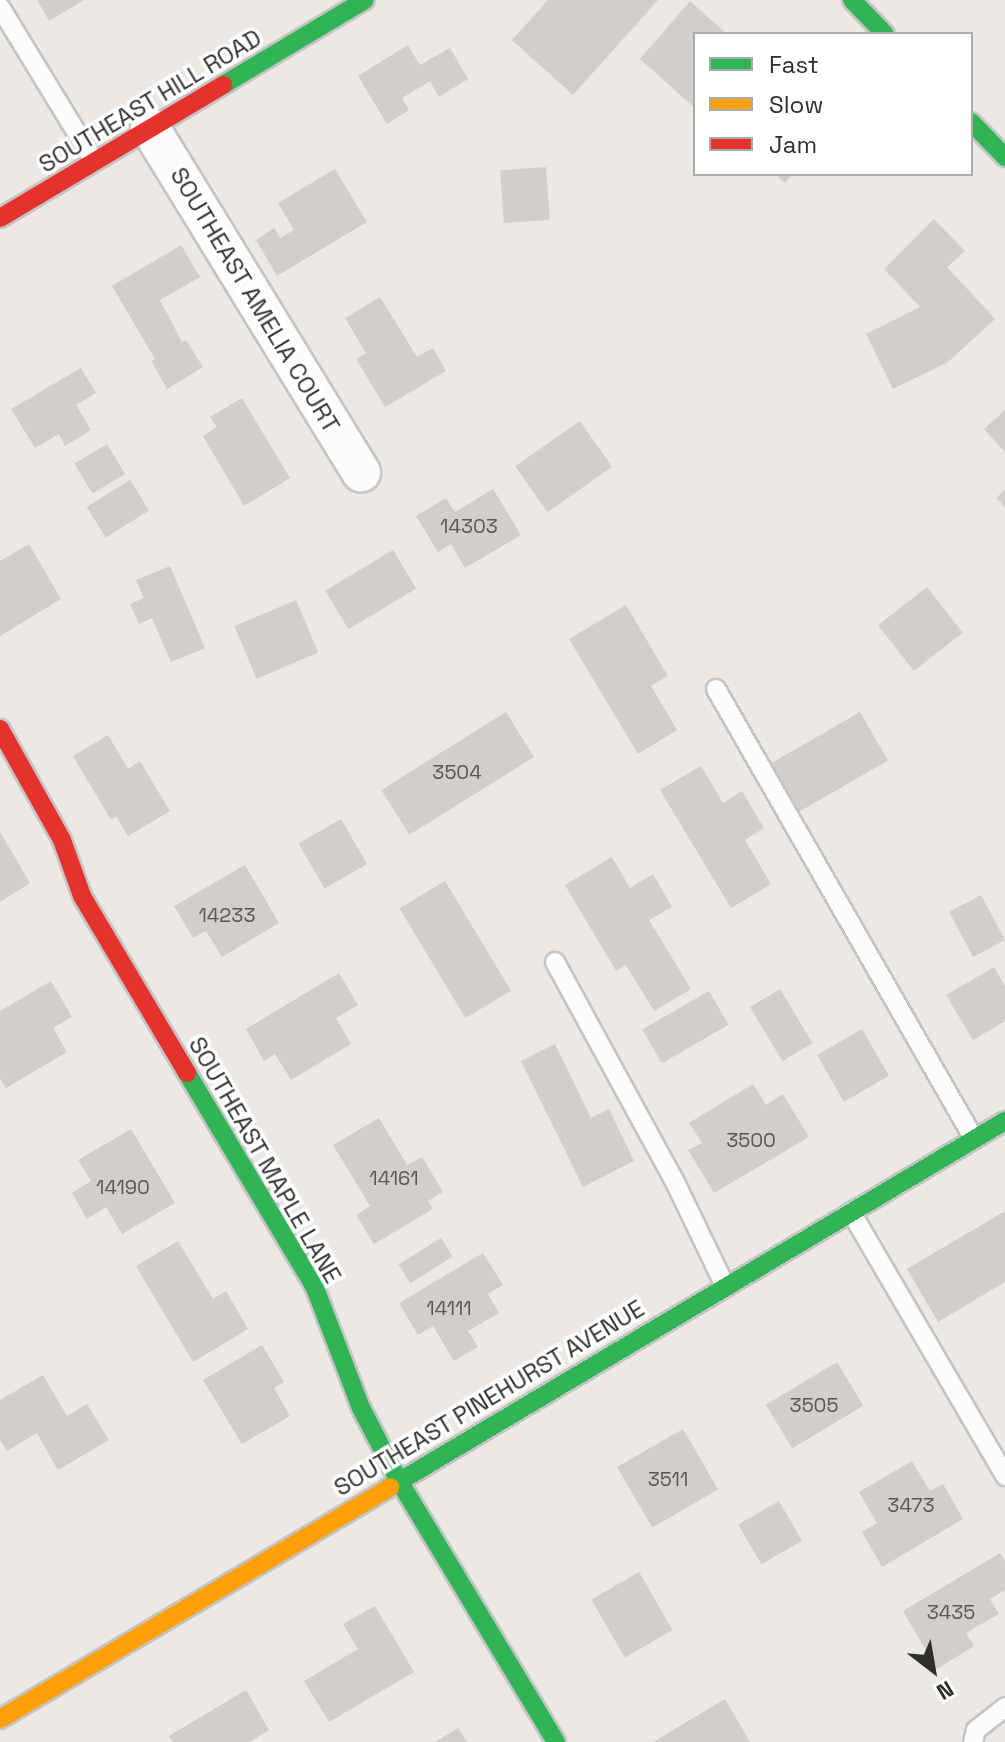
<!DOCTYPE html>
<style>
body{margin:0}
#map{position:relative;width:1005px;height:1742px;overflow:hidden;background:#ece8e4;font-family:"Space Grotesk",sans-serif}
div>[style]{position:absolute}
.building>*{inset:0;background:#d1cecb;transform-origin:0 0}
.roads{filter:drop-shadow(2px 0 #c5c4c5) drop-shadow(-2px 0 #c5c4c5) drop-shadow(0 2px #c5c4c5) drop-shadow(0 -2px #c5c4c5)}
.lane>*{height:18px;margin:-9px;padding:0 9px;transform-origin:9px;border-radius:9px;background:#fcfcfb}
.street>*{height:38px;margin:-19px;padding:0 19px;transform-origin:19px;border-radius:19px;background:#fcfcfb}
.fast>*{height:18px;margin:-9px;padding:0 9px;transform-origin:9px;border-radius:9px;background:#30b455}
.slow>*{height:18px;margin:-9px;padding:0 9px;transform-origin:9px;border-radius:9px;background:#ff9f0a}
.jam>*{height:18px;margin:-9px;padding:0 9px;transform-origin:9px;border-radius:9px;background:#e5322d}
span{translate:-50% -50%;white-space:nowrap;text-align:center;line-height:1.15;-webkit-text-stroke:7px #fff;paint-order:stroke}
.number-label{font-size:20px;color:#585857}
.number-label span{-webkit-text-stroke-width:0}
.street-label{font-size:24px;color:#2e2e2e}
.legend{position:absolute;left:693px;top:32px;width:280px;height:144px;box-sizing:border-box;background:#fff;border:2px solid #ababab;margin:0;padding:10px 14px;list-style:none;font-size:24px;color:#2e2e2e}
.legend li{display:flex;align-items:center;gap:16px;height:40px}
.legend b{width:40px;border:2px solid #ababab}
.north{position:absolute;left:893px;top:1630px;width:80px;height:80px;-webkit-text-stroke:6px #fff;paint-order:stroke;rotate:149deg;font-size:22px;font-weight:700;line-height:32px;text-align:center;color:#2e2e2e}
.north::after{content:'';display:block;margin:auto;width:28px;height:36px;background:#2e2e2e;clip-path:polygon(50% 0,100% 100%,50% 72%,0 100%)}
</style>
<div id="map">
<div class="building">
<div style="clip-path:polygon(37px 0,84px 0,49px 21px)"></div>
<div style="clip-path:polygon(548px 0,658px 0,573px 95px,512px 40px)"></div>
<div style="clip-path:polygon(690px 1px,727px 34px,695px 34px,695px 108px,640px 59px)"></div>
<div style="clip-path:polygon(408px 45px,420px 65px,450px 48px,468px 79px,439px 97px,430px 81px,402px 98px,409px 110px,387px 124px,358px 76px)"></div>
<div style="left:546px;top:167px;width:53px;height:46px;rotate:86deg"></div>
<div style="clip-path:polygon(335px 169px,367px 222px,277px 276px,256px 240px,274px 228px,280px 238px,294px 230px,278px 203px)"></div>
<div style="clip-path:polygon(775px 174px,793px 174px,785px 183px)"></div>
<div style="clip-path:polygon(934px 219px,965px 251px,947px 267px,995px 319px,948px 362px,893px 389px,866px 334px,920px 307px,884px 269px)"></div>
<div style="clip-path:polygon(181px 245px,200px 277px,160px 300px,182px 342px,186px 340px,203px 367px,167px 389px,151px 361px,155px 359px,112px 286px)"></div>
<div style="clip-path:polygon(380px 297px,417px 357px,433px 348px,446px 371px,385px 407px,356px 359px,366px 353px,345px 318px)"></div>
<div style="clip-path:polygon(81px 368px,96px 393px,76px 405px,91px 430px,65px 446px,59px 434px,35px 448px,11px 409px)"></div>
<div style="clip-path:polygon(242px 398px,290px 478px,244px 506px,203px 436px,217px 427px,210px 417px)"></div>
<div style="clip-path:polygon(1005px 410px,1005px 452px,984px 429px)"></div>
<div style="left:580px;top:421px;width:56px;height:79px;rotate:55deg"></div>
<div style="left:107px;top:444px;width:35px;height:38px;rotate:59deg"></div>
<div style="left:130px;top:480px;width:36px;height:51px;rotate:58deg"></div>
<div style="clip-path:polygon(493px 489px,521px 535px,465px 568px,451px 544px,438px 552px,416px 516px,446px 498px,455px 512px)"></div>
<div style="clip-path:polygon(1005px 490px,1005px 507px,996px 498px)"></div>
<div style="clip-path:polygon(29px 544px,61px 599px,0 636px,0 561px)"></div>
<div style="left:393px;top:550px;width:45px;height:79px;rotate:59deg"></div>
<div style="clip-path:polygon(170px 566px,205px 648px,171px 662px,152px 618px,139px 624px,130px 604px,144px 598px,136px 580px)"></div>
<div style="left:927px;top:587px;width:58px;height:62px;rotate:52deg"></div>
<div style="left:296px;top:600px;width:57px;height:67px;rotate:67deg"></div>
<div style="clip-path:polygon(626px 605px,668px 676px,651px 686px,677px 730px,638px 754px,569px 639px)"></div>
<div style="left:506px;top:712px;width:53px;height:147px;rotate:58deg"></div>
<div style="left:860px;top:712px;width:56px;height:104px;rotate:60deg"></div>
<div style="clip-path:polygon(108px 735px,128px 769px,140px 761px,170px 811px,128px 836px,116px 816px,111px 820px,73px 756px)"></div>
<div style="clip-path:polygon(701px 766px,723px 803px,742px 791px,764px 828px,745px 840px,771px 884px,731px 908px,660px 790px)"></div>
<div style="left:341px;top:819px;width:52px;height:49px;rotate:60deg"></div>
<div style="clip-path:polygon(0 832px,30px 883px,0 902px)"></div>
<div style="clip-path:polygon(612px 857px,630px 888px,653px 874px,672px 907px,649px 920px,691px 989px,654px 1011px,626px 965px,616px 971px,565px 885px)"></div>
<div style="clip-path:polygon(245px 865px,279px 923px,222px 957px,206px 931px,193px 938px,174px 906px)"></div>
<div style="left:445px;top:881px;width:128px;height:53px;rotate:59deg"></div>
<div style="left:981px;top:895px;width:51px;height:36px;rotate:62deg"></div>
<div style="clip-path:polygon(994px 967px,1005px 986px,1005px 1021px,973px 1040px,946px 995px)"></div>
<div style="clip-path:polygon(339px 973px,358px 1005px,336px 1018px,351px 1044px,291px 1080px,275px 1054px,264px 1061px,246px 1029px)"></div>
<div style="clip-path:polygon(51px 981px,72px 1017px,53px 1028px,67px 1052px,6px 1088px,0 1078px,0 1011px)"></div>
<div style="left:780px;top:989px;width:63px;height:35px;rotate:59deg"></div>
<div style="left:709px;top:991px;width:39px;height:77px;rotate:60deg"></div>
<div style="left:862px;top:1029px;width:54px;height:52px;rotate:60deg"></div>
<div style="clip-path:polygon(555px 1044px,591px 1118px,609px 1109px,634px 1161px,583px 1187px,521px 1061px)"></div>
<div style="clip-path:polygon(753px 1084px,766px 1105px,783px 1094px,809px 1137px,714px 1193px,688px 1150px,702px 1143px,689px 1123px)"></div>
<div style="clip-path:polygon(379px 1118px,407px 1165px,422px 1157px,443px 1192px,428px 1201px,433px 1209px,374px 1244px,356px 1215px,370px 1206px,333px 1145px)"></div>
<div style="clip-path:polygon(131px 1129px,175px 1203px,122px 1234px,106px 1207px,87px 1219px,72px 1193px,91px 1181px,78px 1160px)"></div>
<div style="clip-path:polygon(1005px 1211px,1005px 1282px,938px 1322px,907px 1269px)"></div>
<div style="left:441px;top:1238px;width:22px;height:50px;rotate:58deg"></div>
<div style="clip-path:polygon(178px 1241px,213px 1299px,226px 1291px,248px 1329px,193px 1362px,136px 1266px)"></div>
<div style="clip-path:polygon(483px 1253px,503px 1285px,488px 1294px,499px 1313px,468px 1331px,478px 1347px,454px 1361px,433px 1326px,418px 1335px,399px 1303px)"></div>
<div style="clip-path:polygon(262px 1345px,284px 1382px,274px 1388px,290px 1416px,242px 1444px,203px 1380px)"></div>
<div style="left:837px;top:1362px;width:51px;height:83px;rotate:59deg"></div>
<div style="clip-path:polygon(43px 1375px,67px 1416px,87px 1404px,109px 1440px,58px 1470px,37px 1433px,7px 1451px,0 1440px,0 1400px)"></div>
<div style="left:683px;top:1429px;width:70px;height:76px;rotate:60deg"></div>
<div style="clip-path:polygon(912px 1461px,930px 1491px,943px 1484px,963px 1519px,882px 1567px,862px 1532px,877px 1523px,859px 1492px)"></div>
<div style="left:779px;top:1501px;width:46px;height:47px;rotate:60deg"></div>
<div style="clip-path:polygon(1000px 1553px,1005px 1561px,1005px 1590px,990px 1599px,999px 1614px,966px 1633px,974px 1646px,937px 1669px,903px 1611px)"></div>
<div style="left:639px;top:1572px;width:67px;height:55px;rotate:60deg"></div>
<div style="clip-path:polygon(375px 1606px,414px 1672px,329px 1722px,304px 1681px,358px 1649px,343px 1624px)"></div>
<div style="clip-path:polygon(246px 1690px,269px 1730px,249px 1742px,173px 1742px,169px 1736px)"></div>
<div style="clip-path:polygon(725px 1699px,750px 1742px,653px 1742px)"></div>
<div style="clip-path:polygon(458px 1728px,467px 1742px,435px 1742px)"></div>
</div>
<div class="roads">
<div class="lane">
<div style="left:0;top:7px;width:180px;rotate:58.6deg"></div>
<div style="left:716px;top:689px;width:519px;rotate:60.17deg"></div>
<div style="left:555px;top:962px;width:251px;rotate:61.4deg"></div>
<div style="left:675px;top:1182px;width:115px;rotate:64.3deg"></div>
<div style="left:851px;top:1212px;width:306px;rotate:59.7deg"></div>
<div style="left:973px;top:1742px;width:12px;rotate:-76deg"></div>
<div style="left:976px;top:1730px;width:37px;rotate:-38deg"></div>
</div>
<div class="street">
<div style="left:150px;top:128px;width:404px;rotate:58.5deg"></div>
</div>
<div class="fast">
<div style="left:852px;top:0;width:47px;rotate:45.9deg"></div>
<div style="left:223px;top:85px;width:165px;rotate:-30.9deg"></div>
<div style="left:971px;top:122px;width:49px;rotate:45.8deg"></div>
<div style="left:187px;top:1073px;width:250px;rotate:59.2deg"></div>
<div style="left:315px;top:1288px;width:129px;rotate:69deg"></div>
<div style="left:361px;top:1408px;width:80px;rotate:62.5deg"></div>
<div style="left:398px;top:1479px;width:307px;rotate:59deg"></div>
<div style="left:390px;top:1487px;width:716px;rotate:-30.76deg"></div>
</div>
<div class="slow">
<div style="left:0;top:1719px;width:454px;rotate:-30.7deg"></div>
</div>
<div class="jam">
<div style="left:0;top:218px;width:260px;rotate:-30.8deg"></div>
<div style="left:0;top:729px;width:127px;rotate:60.8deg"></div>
<div style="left:62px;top:840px;width:59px;rotate:70.3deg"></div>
<div style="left:82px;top:896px;width:206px;rotate:59.3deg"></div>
</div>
</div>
<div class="number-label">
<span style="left:469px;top:526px">14303</span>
<span style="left:457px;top:772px">3504</span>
<span style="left:227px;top:915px">14233</span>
<span style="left:751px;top:1140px">3500</span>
<span style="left:394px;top:1178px">14161</span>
<span style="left:123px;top:1187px">14190</span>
<span style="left:449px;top:1308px">14111</span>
<span style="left:814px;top:1405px">3505</span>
<span style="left:668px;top:1479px">3511</span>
<span style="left:911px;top:1505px">3473</span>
<span style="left:951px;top:1612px">3435</span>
</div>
<div class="street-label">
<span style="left:150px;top:101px;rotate:-31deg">SOUTHEAST HILL ROAD</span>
<span style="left:255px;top:300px;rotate:59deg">SOUTHEAST AMELIA COURT</span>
<span style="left:265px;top:1160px;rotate:60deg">SOUTHEAST MAPLE LANE</span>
<span style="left:489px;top:1398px;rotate:-31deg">SOUTHEAST PINEHURST AVENUE</span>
</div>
<ul class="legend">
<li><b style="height:10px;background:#30b455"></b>Fast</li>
<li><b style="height:10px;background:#ff9f0a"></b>Slow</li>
<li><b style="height:10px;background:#e5322d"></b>Jam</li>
</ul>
<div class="north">N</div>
</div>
